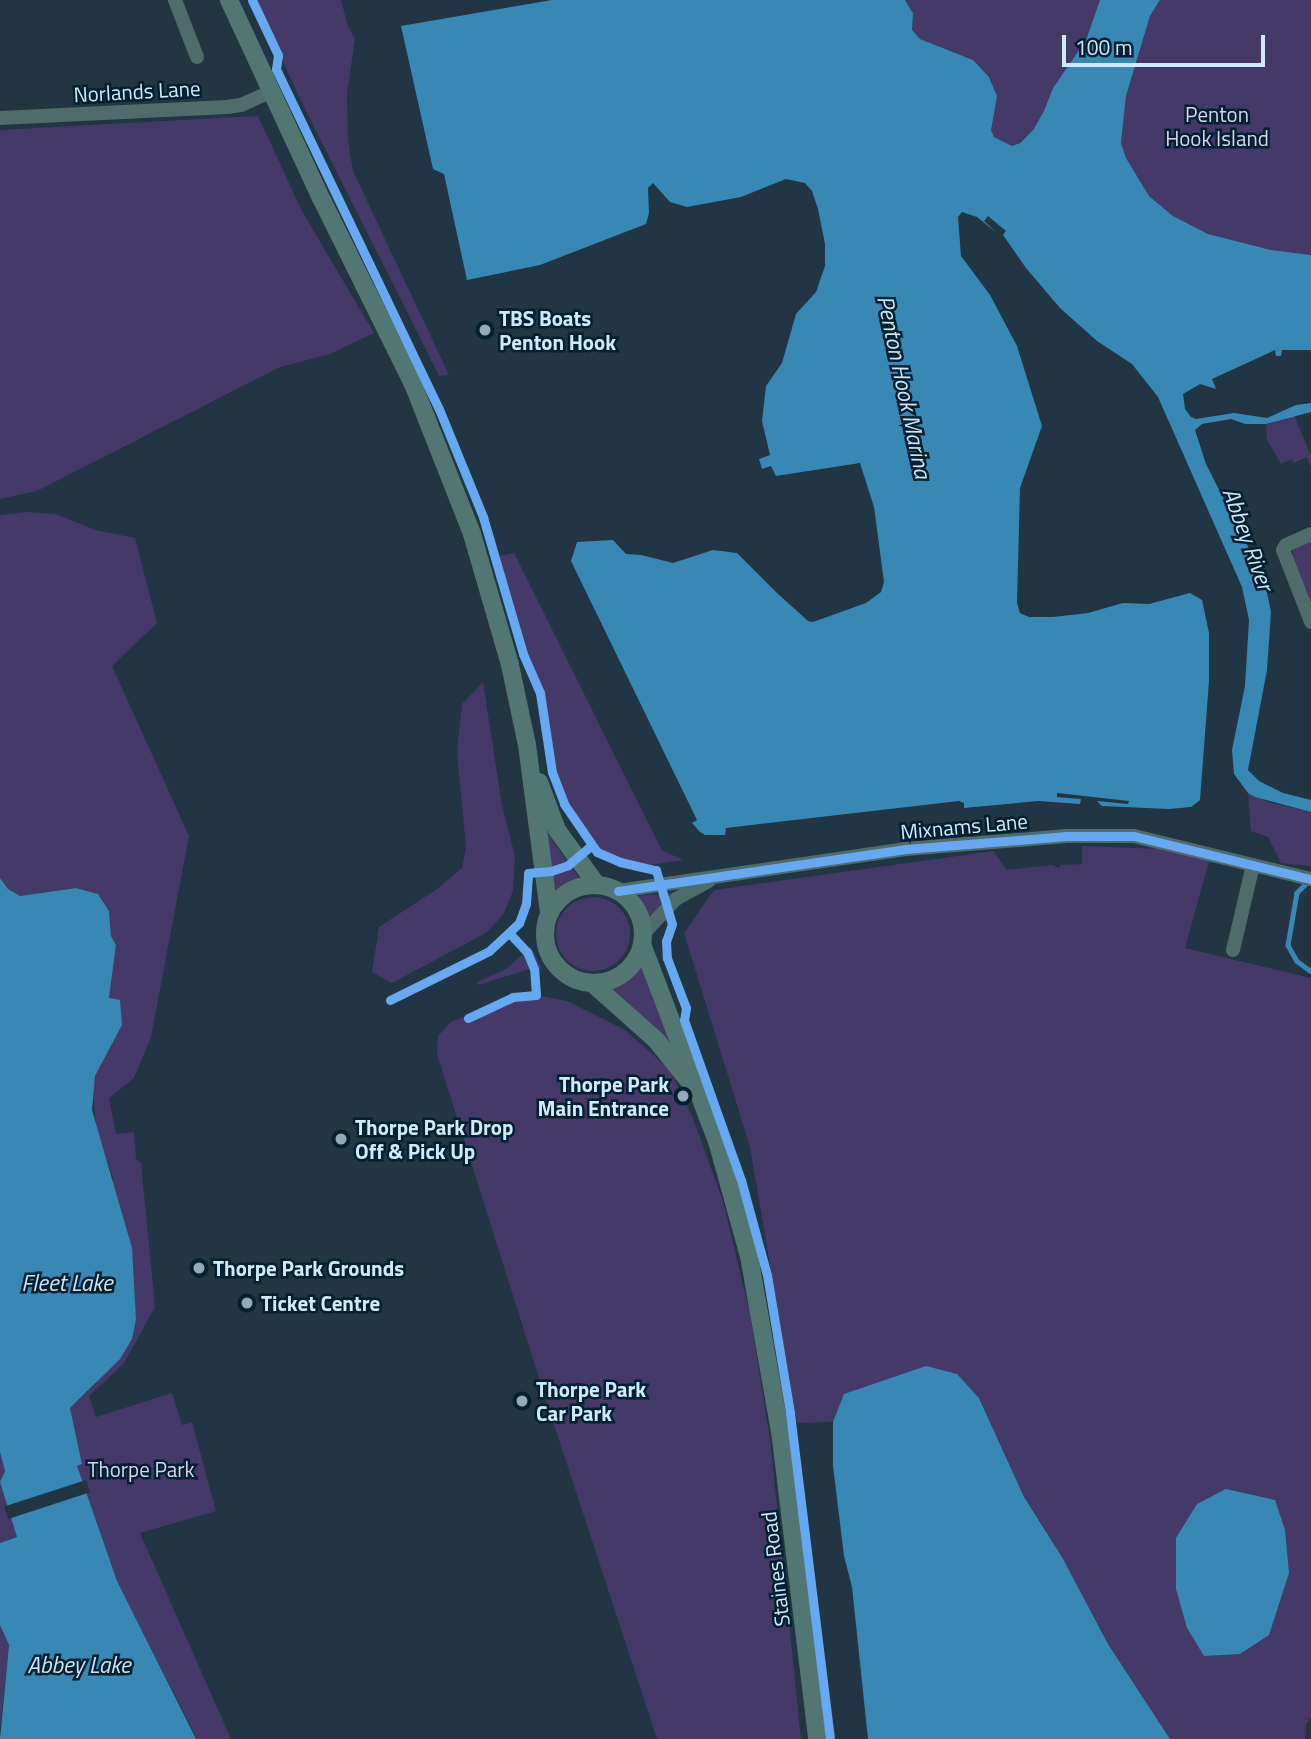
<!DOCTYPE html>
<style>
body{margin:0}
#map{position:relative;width:1311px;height:1739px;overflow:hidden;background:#213642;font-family:"Titillium Web",sans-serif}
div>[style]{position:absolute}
.green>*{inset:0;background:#443967}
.round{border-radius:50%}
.water>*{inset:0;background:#3788b4}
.pier>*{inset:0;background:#213642;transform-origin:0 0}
.stream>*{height:4.5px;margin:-2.25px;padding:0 2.25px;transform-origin:2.25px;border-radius:2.25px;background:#3788b4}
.minor>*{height:14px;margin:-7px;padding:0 7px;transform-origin:7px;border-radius:7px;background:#4e6c69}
.major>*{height:18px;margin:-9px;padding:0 9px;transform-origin:9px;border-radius:9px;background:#527772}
.major>.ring{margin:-9px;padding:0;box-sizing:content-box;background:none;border:18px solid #527772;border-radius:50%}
.cycleway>*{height:9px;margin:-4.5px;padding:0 4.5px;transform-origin:4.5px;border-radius:4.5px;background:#66a8f1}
.dots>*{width:19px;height:19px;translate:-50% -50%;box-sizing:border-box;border:4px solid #022030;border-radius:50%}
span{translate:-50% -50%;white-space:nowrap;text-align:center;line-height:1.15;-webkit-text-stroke:5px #022030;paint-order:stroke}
.street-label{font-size:21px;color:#ceeafc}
.park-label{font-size:21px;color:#d9d4ec}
.poi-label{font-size:21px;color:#ceeafc;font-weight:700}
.left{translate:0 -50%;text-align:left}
.right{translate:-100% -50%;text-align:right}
.water-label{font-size:23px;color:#cde5f4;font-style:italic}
.scale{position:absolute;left:1062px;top:35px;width:203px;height:32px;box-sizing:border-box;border:4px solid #ceeafc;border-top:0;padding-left:9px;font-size:21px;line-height:24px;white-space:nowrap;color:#ceeafc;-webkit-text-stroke:5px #022030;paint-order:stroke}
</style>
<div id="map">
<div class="green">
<div style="clip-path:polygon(255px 0,341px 0,348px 27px,355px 39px,347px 94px,348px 140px,353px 171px,449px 375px,439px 376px,300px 99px)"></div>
<div style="clip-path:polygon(905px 0,1100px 0,1086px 40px,1053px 88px,1044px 111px,1033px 130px,1019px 143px,1012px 146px,994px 137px,990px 130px,997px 96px,989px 77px,973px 60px,920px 39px,912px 30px,913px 13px)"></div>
<div style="clip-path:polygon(1160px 0,1311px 0,1311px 255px,1271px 250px,1208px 234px,1173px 216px,1149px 196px,1126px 158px,1121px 143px,1126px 96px,1150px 16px)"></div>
<div style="clip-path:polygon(258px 116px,302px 211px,374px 333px,330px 354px,280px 367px,37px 491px,0 499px,0 130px)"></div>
<div style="clip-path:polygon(1294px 415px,1311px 456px,1311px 467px,1307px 457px,1294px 463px,1292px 459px,1281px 464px,1267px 440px,1266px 425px)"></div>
<div style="clip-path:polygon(26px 512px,56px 514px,95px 530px,135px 538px,157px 623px,112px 666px,189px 836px,151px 1037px,134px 1078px,109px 1098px,116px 1134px,134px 1132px,136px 1159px,141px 1163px,155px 1307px,124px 1363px,89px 1396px,96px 1417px,172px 1393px,182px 1425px,192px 1422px,216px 1511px,140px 1533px,231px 1739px,197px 1739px,117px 1581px,86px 1494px,11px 1517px,17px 1537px,0 1543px,0 1452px,5px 1471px,0 1482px,7px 1505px,82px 1463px,70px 1408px,97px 1383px,113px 1178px,96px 1129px,93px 1088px,95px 1076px,122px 1025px,119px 1007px,109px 998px,116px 945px,111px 936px,109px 911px,98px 894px,75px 888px,20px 896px,8px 889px,0 878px,0 515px)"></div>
<div style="clip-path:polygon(1311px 540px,1311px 613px,1292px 564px,1293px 550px)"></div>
<div style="clip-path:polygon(514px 553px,662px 850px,683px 860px,637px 867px,607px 857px,586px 839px,564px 804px,552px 772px,540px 693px,523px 654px,495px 557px)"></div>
<div style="clip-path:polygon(483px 682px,502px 806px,515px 856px,513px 891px,503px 915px,486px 933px,392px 983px,372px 972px,379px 927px,437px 889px,462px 868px,466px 847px,457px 752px,462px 704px)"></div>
<div style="clip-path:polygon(1248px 793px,1271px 803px,1311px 812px,1311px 866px,1281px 863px,1268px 837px,1251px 831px)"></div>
<div style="clip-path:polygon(546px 832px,580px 879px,552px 893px)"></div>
<div style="clip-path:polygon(1082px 846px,1162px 849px,1209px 861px,1185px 948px,1311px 978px,1311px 1717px,1306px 1724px,1305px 1739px,1170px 1739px,1108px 1644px,1062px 1557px,1024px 1497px,979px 1397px,840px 1407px,833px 1422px,797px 1423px,750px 1147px,684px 933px,714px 890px,993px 851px,1007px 870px,1052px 865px,1060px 868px,1060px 865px,1082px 864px)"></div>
<div style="clip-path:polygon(674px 893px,647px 922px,635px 896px)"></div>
<div class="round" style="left:556px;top:897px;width:74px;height:74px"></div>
<div style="clip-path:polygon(531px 947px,542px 969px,529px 969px,479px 985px,477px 982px,506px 969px)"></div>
<div style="clip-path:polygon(642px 960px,681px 1058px,608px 987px,634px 972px)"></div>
<div style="clip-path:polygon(536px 995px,567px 1001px,625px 1030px,670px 1070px,692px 1116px,723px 1201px,750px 1314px,770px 1439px,801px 1739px,657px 1739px,544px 1394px,437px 1054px,438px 1036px,451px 1022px,513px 997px)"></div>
<div style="clip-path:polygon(0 1625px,9px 1645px,0 1729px)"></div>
</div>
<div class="water">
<div style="clip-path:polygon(552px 0,905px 0,913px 13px,912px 30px,920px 39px,973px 60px,989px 77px,997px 96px,991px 130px,994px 137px,1012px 146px,1020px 143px,1033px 130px,1044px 111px,1053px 88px,1086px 40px,1100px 0,1160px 0,1150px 16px,1126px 96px,1121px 143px,1126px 158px,1149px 196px,1173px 216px,1208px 234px,1271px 250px,1311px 255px,1311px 350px,1282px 350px,1281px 356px,1276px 356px,1275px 350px,1212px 379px,1216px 389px,1200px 384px,1183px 394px,1185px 409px,1191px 417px,1196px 419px,1234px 413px,1267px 418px,1296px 405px,1311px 403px,1311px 412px,1266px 424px,1245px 424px,1231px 419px,1202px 424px,1195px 430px,1206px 464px,1264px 578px,1271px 612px,1267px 670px,1248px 770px,1259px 781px,1283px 793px,1311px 800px,1311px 812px,1255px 797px,1248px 793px,1234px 774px,1232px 750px,1245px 686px,1249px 620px,1242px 587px,1158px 397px,1132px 364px,1097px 341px,1060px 308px,1026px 268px,1003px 235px,1006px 231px,988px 216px,984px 221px,997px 233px,977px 217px,962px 212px,958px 217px,961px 256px,990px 295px,1017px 346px,1042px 426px,1020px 488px,1017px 603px,1020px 613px,1029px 617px,1053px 617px,1088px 613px,1123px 603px,1149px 604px,1190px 593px,1202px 600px,1209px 633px,1209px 681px,1200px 800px,1191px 807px,1169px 809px,1102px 806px,1097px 801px,1128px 804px,1129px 801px,1057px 793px,1057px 797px,1081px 799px,1080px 804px,1038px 801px,964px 808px,964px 803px,959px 801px,726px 828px,725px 835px,705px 835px,700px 832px,692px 823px,697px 820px,571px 561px,577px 542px,613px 540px,626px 554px,641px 555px,673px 563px,713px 550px,737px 553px,776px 592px,808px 621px,813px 622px,866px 603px,881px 592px,884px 582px,874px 507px,860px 463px,776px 476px,771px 466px,762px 469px,759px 459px,770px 455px,762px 421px,766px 386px,782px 363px,796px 314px,816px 292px,825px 266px,825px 244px,818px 209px,812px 191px,805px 183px,786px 179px,741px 197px,687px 207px,670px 202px,653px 183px,648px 188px,649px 213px,646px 224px,540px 265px,467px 280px,444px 174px,433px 169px,401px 26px)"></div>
<div style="clip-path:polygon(0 878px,8px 889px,20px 896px,76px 888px,98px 894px,109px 911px,111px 936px,116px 945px,109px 998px,120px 1000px,122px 1025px,95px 1076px,92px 1110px,132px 1248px,136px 1319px,132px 1339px,120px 1359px,70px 1408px,82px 1464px,77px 1466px,117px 1581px,196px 1739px,0 1739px,9px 1645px,0 1625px,0 1543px,17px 1537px,0 1482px,5px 1471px,0 1452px)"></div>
<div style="clip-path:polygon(926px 1366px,957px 1374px,979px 1398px,1024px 1497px,1062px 1557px,1108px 1644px,1170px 1739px,868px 1739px,852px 1587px,844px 1556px,833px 1466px,833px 1422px,844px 1394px)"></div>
<div style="clip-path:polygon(1226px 1489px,1275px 1500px,1285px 1530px,1289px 1573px,1269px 1635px,1240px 1654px,1204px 1656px,1187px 1628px,1176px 1589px,1176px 1538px,1197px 1504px)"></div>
</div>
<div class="pier">
<div style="left:86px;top:1480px;width:13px;height:86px;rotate:72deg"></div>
</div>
<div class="stream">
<div style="left:1308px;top:882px;width:16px;rotate:135deg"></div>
<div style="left:1297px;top:893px;width:53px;rotate:99.8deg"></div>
<div style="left:1288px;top:945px;width:18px;rotate:61deg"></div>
<div style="left:1297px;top:961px;width:17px;rotate:36deg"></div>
</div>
<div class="minor">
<div style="left:175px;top:0;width:61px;rotate:68.9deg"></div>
<div style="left:0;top:118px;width:227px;rotate:-2.8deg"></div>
<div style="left:227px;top:107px;width:14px;rotate:-8deg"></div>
<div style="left:241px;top:105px;width:34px;rotate:-24deg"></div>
<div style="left:1311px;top:534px;width:27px;rotate:156deg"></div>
<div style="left:1286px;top:545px;width:6px;rotate:121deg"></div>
<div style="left:1283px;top:550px;width:77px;rotate:68.7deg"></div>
<div style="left:618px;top:891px;width:291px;rotate:-8.3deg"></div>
<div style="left:906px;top:849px;width:161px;rotate:-4.6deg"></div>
<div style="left:1066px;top:836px;width:68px"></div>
<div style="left:1134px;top:836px;width:182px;rotate:13.7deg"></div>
<div style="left:643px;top:934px;width:48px;rotate:-46.7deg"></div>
<div style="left:676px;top:899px;width:38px;rotate:-29deg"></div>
<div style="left:1233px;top:950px;width:87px;rotate:-76.8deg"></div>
</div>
<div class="major">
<div style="left:229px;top:0;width:221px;rotate:65.1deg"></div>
<div style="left:322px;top:200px;width:205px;rotate:63.7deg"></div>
<div style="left:413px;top:384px;width:161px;rotate:68.5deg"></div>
<div style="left:472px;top:534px;width:136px;rotate:73.8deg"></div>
<div style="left:510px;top:665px;width:82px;rotate:78deg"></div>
<div style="left:527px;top:745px;width:169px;rotate:82.5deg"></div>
<div style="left:539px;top:782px;width:51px;rotate:69.4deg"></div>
<div style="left:557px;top:830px;width:68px;rotate:54deg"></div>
<div class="ring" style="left:545px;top:885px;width:80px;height:80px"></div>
<div style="left:642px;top:944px;width:211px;rotate:69.2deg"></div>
<div style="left:717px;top:1141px;width:119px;rotate:74.5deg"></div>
<div style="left:749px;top:1256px;width:178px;rotate:80deg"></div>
<div style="left:780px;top:1431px;width:310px;rotate:83.1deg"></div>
<div style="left:592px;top:983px;width:86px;rotate:41.7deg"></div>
<div style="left:656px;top:1040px;width:53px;rotate:51.2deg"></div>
</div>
<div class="cycleway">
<div style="left:252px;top:0;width:61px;rotate:64.7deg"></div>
<div style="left:278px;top:55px;width:14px;rotate:98deg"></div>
<div style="left:276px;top:69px;width:377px;rotate:64.4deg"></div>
<div style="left:439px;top:409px;width:117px;rotate:67.8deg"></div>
<div style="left:483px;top:517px;width:143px;rotate:73.7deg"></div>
<div style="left:523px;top:654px;width:43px;rotate:66.4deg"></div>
<div style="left:540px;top:693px;width:80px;rotate:81.4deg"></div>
<div style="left:552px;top:772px;width:34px;rotate:69deg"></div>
<div style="left:564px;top:804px;width:58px;rotate:55.5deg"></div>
<div style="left:597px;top:852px;width:25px;rotate:23deg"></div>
<div style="left:620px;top:862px;width:37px;rotate:13deg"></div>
<div style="left:656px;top:870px;width:56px;rotate:73.5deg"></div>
<div style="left:672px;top:924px;width:18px;rotate:109deg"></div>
<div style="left:666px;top:941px;width:17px;rotate:87deg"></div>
<div style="left:667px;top:958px;width:53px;rotate:69.2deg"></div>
<div style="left:686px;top:1008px;width:12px;rotate:99deg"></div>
<div style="left:684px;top:1020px;width:170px;rotate:70.4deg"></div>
<div style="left:741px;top:1180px;width:98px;rotate:74.7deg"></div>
<div style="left:767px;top:1275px;width:140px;rotate:80.5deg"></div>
<div style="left:790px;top:1413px;width:328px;rotate:83deg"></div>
<div style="left:618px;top:891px;width:291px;rotate:-8.3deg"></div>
<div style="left:906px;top:849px;width:161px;rotate:-4.6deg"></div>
<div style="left:1066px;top:836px;width:68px"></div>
<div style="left:1134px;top:836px;width:182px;rotate:13.7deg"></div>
<div style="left:390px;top:1000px;width:110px;rotate:-26.3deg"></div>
<div style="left:489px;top:951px;width:41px;rotate:-43deg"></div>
<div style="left:519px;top:923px;width:20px;rotate:-70deg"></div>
<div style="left:526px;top:904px;width:31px;rotate:-86deg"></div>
<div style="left:528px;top:873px;width:23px;rotate:-5deg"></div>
<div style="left:551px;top:871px;width:18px;rotate:-19deg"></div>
<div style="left:568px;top:865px;width:30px;rotate:-40deg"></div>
<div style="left:468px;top:1018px;width:50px;rotate:-25deg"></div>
<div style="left:513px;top:997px;width:23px;rotate:-5deg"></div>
<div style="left:536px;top:995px;width:26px;rotate:-94deg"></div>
<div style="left:534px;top:969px;width:18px;rotate:-112deg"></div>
<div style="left:527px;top:952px;width:25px;rotate:-133deg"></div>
</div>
<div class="dots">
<div style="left:485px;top:330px;background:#91abbb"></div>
<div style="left:683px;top:1096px;background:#91abbb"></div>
<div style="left:341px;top:1139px;background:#91abbb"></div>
<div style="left:199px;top:1268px;background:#91abbb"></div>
<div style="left:247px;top:1303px;background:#91abbb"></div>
<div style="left:522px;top:1401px;background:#91abbb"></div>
</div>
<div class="street-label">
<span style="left:137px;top:91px;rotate:-3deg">Norlands Lane</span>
<span style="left:964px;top:826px;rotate:-5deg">Mixnams Lane</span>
<span style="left:775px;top:1569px;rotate:-97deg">Staines Road</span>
</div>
<div class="park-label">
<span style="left:1217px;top:126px">Penton<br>Hook Island</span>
<span style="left:141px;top:1469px">Thorpe Park</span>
</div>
<div class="poi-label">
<span class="left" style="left:499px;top:330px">TBS Boats<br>Penton Hook</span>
<span class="right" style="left:669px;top:1096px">Thorpe Park<br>Main Entrance</span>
<span class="left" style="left:355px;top:1139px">Thorpe Park Drop<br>Off &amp; Pick Up</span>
<span class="left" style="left:213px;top:1268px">Thorpe Park Grounds</span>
<span class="left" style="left:261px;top:1303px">Ticket Centre</span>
<span class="left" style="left:536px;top:1401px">Thorpe Park<br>Car Park</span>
</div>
<div class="water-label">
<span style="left:904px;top:387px;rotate:78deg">Penton Hook Marina</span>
<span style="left:1248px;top:539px;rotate:70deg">Abbey River</span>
<span style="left:67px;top:1283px">Fleet Lake</span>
<span style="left:79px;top:1665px">Abbey Lake</span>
</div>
<div class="scale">100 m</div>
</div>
